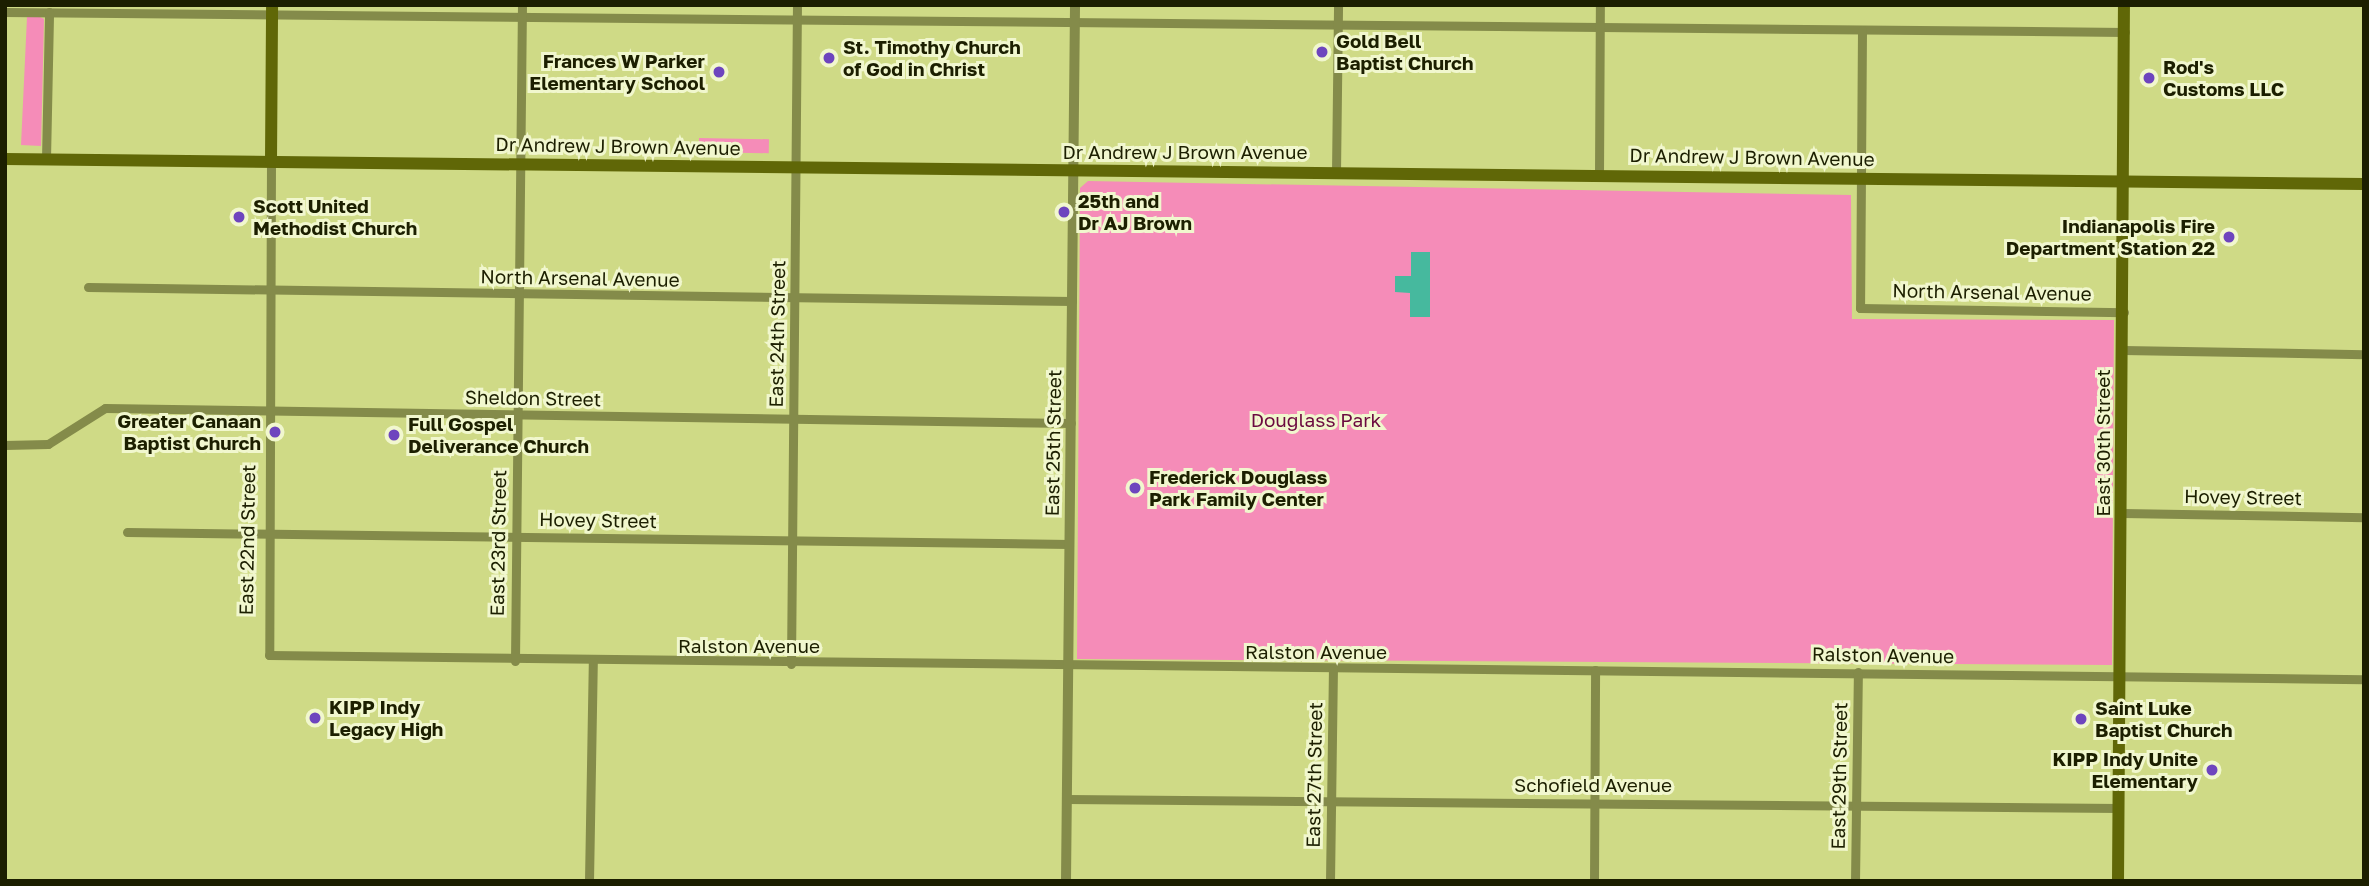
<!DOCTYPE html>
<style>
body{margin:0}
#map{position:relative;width:2369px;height:886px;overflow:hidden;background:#cfda86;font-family:"Golos Text",sans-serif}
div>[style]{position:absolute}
.green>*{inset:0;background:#f58cb8;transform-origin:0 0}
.water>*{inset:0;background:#46b99e}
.minor>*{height:9px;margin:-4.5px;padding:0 4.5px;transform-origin:4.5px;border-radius:4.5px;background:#848b4a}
.tertiary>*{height:10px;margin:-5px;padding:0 5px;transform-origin:5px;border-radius:5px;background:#848b4a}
.secondary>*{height:12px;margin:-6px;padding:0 6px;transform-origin:6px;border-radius:6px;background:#606707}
.dots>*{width:19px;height:19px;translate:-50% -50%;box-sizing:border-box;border:4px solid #f1f7ce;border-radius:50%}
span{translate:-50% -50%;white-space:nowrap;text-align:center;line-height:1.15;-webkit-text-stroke:6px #f1f7ce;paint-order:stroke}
.poi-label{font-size:19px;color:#1c1f00;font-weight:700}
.left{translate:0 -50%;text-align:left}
.right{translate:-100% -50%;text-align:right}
.street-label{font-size:19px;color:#1c1f00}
.park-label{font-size:19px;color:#6b093f}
.frame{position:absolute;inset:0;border:7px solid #1c1f00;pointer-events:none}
</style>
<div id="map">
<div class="green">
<div style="clip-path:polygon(38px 16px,44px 19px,41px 146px,21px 145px,27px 17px)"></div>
<div style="left:699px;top:138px;width:70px;height:14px;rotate:1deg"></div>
<div style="clip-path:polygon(1088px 181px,1851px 195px,1852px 319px,2114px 320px,2112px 665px,1077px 659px,1080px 188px)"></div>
</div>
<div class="water">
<div style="clip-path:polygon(1411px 252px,1430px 252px,1430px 317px,1410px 317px,1410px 293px,1395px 292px,1395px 276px,1411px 276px)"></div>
</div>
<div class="minor">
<div style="left:5px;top:12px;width:2120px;rotate:0.54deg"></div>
<div style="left:1862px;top:30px;width:278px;rotate:90.4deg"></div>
<div style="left:1860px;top:308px;width:264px;rotate:0.9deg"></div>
<div style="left:46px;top:159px;width:147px;rotate:-88.8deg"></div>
<div style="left:271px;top:161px;width:494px;rotate:90.2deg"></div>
<div style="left:269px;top:655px;width:2095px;rotate:0.66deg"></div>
<div style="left:1336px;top:173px;width:168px;rotate:-89.3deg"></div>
<div style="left:1599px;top:175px;width:170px;rotate:-89.7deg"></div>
<div style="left:88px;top:287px;width:984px;rotate:0.82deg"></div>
<div style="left:2123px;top:350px;width:241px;rotate:1deg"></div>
<div style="left:5px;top:445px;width:43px;rotate:-1.3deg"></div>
<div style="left:48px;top:444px;width:67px;rotate:-32.3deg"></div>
<div style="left:105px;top:408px;width:966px;rotate:0.89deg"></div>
<div style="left:2123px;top:513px;width:241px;rotate:1deg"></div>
<div style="left:127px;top:532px;width:942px;rotate:0.73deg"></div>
<div style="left:515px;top:661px;width:656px;rotate:-89.39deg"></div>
<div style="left:791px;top:664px;width:659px;rotate:-89.48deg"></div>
<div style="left:1067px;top:799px;width:1052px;rotate:0.49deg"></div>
<div style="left:589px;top:881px;width:219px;rotate:-89deg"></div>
<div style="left:1330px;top:881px;width:212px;rotate:-89.2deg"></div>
<div style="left:1594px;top:881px;width:211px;rotate:-89.7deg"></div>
<div style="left:1855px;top:881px;width:209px;rotate:-89.2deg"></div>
</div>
<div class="tertiary">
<div style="left:1066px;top:881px;width:876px;rotate:-89.41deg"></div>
</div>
<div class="secondary">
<div style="left:5px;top:159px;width:2359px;rotate:0.61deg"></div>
<div style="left:271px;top:161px;width:156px;rotate:-89.6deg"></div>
<div style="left:2118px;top:881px;width:876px;rotate:-89.61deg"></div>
</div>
<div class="dots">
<div style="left:1322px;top:52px;background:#6e45be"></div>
<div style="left:829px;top:58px;background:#6e45be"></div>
<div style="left:719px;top:72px;background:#6e45be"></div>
<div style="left:2149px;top:78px;background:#6e45be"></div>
<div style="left:1064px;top:212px;background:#6e45be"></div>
<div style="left:239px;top:217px;background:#6e45be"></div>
<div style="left:2229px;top:237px;background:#6e45be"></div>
<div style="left:275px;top:432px;background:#6e45be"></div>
<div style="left:394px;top:435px;background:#6e45be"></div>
<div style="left:1135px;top:488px;background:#6e45be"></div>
<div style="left:315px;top:718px;background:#6e45be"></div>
<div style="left:2081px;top:719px;background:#6e45be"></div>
<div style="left:2212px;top:770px;background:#6e45be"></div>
</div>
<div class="poi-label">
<span class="left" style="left:1336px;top:52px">Gold Bell<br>Baptist Church</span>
<span class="left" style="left:843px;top:58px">St. Timothy Church<br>of God in Christ</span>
<span class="right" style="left:705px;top:72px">Frances W Parker<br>Elementary School</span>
<span class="left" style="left:2163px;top:78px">Rod's<br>Customs LLC</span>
<span class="left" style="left:1078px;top:212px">25th and<br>Dr AJ Brown</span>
<span class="left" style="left:253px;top:217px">Scott United<br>Methodist Church</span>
<span class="right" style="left:2215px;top:237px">Indianapolis Fire<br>Department Station 22</span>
<span class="right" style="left:261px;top:432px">Greater Canaan<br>Baptist Church</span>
<span class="left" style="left:408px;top:435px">Full Gospel<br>Deliverance Church</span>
<span class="left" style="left:1149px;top:488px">Frederick Douglass<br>Park Family Center</span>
<span class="left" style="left:329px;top:718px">KIPP Indy<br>Legacy High</span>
<span class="left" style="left:2095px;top:719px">Saint Luke<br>Baptist Church</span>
<span class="right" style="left:2198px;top:770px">KIPP Indy Unite<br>Elementary</span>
</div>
<div class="street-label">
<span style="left:618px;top:146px;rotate:1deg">Dr Andrew J Brown Avenue</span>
<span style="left:1185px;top:152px">Dr Andrew J Brown Avenue</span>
<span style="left:1752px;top:157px;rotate:1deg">Dr Andrew J Brown Avenue</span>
<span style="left:580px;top:278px;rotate:1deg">North Arsenal Avenue</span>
<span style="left:1992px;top:292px;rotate:1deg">North Arsenal Avenue</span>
<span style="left:777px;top:334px;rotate:-89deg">East 24th Street</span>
<span style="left:533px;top:398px;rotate:1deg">Sheldon Street</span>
<span style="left:1053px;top:443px;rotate:-89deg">East 25th Street</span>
<span style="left:2103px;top:443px;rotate:-90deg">East 30th Street</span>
<span style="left:2243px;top:497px;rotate:1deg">Hovey Street</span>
<span style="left:598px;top:520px;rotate:1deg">Hovey Street</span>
<span style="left:247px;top:540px;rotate:-89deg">East 22nd Street</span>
<span style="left:498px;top:543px;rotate:-89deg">East 23rd Street</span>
<span style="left:749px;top:646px">Ralston Avenue</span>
<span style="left:1316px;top:652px">Ralston Avenue</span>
<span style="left:1883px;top:655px;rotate:1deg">Ralston Avenue</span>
<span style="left:1314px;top:775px;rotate:-89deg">East 27th Street</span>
<span style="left:1839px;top:776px;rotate:-89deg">East 29th Street</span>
<span style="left:1593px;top:785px">Schofield Avenue</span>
</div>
<div class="park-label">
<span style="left:1316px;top:420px">Douglass Park</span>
</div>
<div class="frame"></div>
</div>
